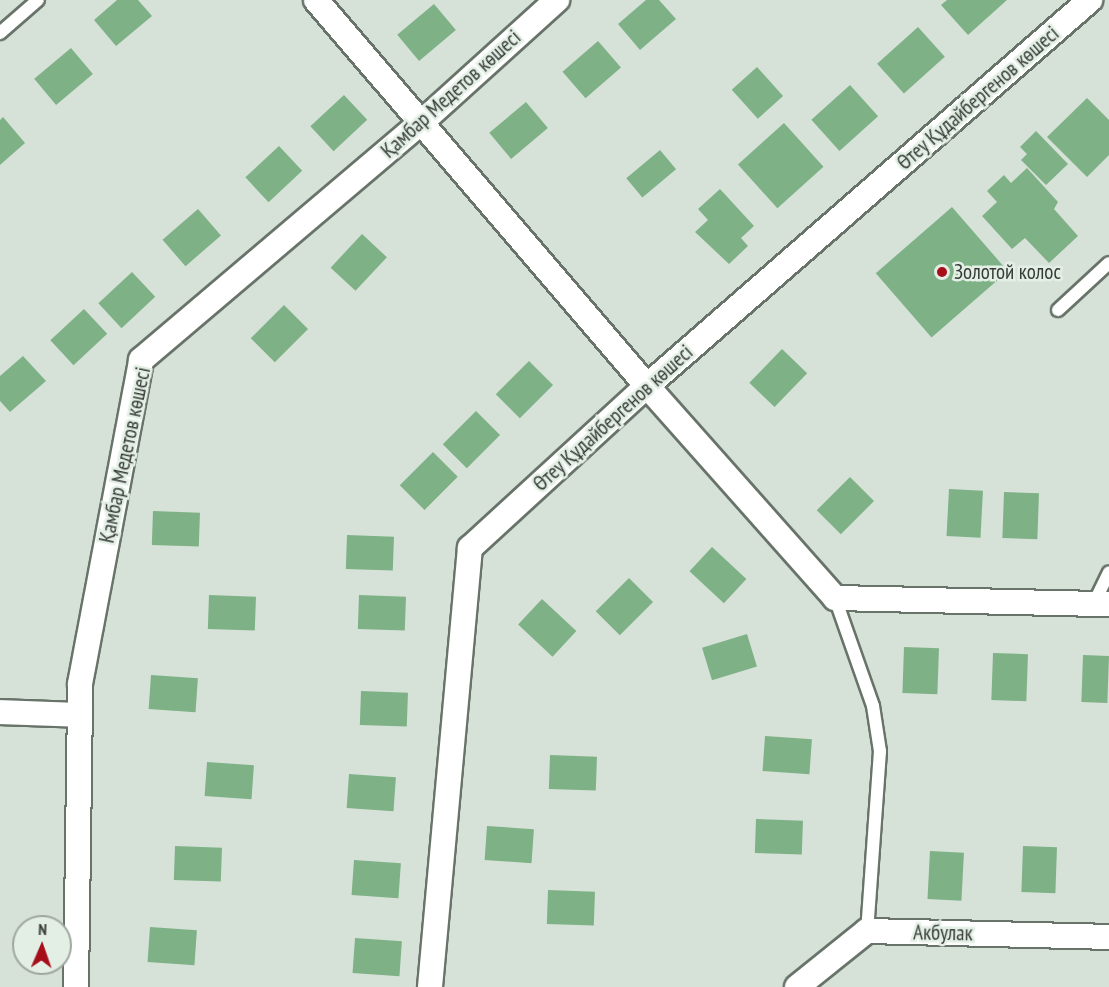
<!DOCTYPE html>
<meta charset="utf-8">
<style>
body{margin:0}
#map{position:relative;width:1109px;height:987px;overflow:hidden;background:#d6e2d8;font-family:"PT Sans Narrow",sans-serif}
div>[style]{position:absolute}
.building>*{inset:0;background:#7eb186;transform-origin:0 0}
.roads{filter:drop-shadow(2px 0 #687369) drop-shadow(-2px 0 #687369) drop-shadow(0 2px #687369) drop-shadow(0 -2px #687369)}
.lane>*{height:12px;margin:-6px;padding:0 6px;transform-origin:6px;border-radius:6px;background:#fff}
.street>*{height:24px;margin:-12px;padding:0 12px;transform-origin:12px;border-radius:12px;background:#fff}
.dots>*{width:16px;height:16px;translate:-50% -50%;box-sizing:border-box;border:3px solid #e3efe5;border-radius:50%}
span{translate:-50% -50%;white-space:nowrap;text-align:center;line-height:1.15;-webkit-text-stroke:5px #e3efe5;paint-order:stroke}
.street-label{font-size:21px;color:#373b37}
.poi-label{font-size:21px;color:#373b37}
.left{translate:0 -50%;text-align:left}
.north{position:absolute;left:12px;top:915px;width:60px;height:60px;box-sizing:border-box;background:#e3efe5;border:2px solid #9ea79f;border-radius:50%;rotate:2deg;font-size:16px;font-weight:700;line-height:24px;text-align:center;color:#373b37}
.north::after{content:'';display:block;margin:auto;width:21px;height:27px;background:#a60f1a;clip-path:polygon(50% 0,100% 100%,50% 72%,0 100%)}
</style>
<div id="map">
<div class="building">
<div style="clip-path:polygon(117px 0,138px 0,152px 16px,116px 46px,94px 20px)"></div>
<div style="clip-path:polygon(646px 0,659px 0,676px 19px,640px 50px,618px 24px)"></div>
<div style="clip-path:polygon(947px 0,1007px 0,968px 35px,941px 5px)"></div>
<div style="left:434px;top:4px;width:34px;height:48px;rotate:50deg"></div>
<div style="left:918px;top:27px;width:40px;height:55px;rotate:48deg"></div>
<div style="left:598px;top:41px;width:35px;height:47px;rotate:49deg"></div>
<div style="left:71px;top:48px;width:34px;height:48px;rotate:50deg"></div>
<div style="left:757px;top:67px;width:39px;height:34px;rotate:48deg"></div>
<div style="left:850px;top:85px;width:42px;height:52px;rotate:48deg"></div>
<div style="left:344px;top:95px;width:34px;height:46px;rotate:47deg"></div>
<div style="clip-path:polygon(1087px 98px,1109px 120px,1109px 155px,1087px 177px,1047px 137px)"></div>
<div style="left:526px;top:102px;width:34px;height:48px;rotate:50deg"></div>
<div style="clip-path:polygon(3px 117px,25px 143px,0 165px,0 120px)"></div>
<div style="left:784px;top:123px;width:59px;height:62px;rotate:48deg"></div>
<div style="clip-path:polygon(1036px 131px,1068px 164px,1046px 185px,1021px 160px,1027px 154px,1020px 147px)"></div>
<div style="left:279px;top:146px;width:34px;height:46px;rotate:47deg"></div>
<div style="left:660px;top:150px;width:25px;height:44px;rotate:50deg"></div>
<div style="clip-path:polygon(1027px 168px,1058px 202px,1054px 209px,1078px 236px,1049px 263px,1025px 238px,1012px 249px,982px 216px,997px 202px,987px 191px,1004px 175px,1011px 183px)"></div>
<div style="clip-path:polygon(720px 189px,754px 226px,741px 238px,748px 246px,729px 264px,695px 232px,708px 220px,698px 209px)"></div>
<div style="left:952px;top:207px;width:85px;height:101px;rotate:49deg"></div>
<div style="left:198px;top:209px;width:35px;height:47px;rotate:49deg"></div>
<div style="left:362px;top:234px;width:34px;height:46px;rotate:43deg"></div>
<div style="left:132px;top:272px;width:34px;height:46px;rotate:47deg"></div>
<div style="left:284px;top:305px;width:34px;height:47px;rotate:45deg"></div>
<div style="left:84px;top:309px;width:34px;height:46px;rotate:47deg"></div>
<div style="left:782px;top:349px;width:35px;height:47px;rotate:44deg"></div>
<div style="clip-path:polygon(23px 356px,46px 381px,10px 412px,0 401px,0 376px)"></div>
<div style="left:529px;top:361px;width:34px;height:47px;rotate:45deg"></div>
<div style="left:476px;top:411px;width:34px;height:47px;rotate:45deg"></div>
<div style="left:433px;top:452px;width:35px;height:47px;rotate:45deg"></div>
<div style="left:850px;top:477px;width:34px;height:47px;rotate:45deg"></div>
<div style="left:949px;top:489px;width:34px;height:47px;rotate:3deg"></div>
<div style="left:1004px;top:492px;width:35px;height:46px;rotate:2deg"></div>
<div style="left:153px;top:511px;width:47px;height:34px;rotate:2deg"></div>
<div style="left:347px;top:535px;width:47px;height:34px;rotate:2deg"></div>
<div style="left:712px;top:547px;width:47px;height:33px;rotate:43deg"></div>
<div style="left:629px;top:578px;width:34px;height:47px;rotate:45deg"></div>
<div style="left:209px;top:595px;width:47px;height:34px;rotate:2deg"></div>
<div style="left:359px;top:595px;width:47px;height:34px;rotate:2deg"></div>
<div style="left:542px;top:599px;width:47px;height:35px;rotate:43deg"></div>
<div style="left:747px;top:634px;width:34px;height:47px;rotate:73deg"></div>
<div style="left:904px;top:647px;width:35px;height:46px;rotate:2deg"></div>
<div style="left:993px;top:653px;width:35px;height:47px;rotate:2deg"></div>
<div style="left:1083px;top:655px;width:26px;height:47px;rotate:2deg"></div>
<div style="left:151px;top:675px;width:47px;height:34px;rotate:4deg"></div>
<div style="left:361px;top:691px;width:47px;height:34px;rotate:2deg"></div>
<div style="left:765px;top:736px;width:47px;height:35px;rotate:4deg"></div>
<div style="left:550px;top:755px;width:47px;height:34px;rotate:2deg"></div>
<div style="left:207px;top:762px;width:47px;height:34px;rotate:4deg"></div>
<div style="left:349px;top:774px;width:47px;height:34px;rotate:4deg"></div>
<div style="left:756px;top:819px;width:47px;height:34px;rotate:2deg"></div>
<div style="left:487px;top:826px;width:47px;height:34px;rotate:4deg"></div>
<div style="left:175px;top:846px;width:47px;height:34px;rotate:2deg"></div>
<div style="left:1023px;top:846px;width:34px;height:46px;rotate:2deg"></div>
<div style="left:930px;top:851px;width:34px;height:48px;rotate:3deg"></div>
<div style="left:354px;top:860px;width:47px;height:35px;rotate:4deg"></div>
<div style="left:548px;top:890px;width:47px;height:34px;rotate:2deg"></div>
<div style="left:150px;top:927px;width:47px;height:35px;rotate:4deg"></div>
<div style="left:355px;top:938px;width:47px;height:35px;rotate:4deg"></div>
</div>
<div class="roads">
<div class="lane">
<div style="left:0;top:33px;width:50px;rotate:-41deg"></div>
<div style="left:1058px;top:310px;width:69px;rotate:-42.7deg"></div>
<div style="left:835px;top:598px;width:114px;rotate:70.6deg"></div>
<div style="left:873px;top:706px;width:46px;rotate:81.2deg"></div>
<div style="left:880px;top:751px;width:180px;rotate:94.1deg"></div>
<div style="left:1094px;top:603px;width:34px;rotate:-64deg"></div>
</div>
<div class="street">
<div style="left:316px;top:0;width:508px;rotate:49.39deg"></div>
<div style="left:647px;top:386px;width:283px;rotate:48.4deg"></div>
<div style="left:835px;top:598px;width:274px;rotate:1.3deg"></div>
<div style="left:0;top:712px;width:80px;rotate:2.1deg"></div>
<div style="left:76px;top:987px;width:303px;rotate:-89.2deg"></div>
<div style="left:80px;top:684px;width:330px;rotate:-79.3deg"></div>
<div style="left:141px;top:360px;width:370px;rotate:-40.3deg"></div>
<div style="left:423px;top:121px;width:181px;rotate:-42.1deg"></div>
<div style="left:430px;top:987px;width:441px;rotate:-84.8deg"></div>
<div style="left:470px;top:548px;width:240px;rotate:-42.5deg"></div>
<div style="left:647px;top:386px;width:588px;rotate:-41.07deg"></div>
<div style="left:797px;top:987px;width:90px;rotate:-38.7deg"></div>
<div style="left:867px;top:931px;width:242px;rotate:1.4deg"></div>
</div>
</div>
<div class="dots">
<div style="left:942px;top:272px;background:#a60f1a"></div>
</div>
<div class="street-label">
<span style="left:451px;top:94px;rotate:-42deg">Қамбар Медетов көшесі</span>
<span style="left:978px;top:98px;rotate:-41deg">Өтеу Құдайбергенов көшесі</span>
<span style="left:613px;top:418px;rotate:-42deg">Өтеу Құдайбергенов көшесі</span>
<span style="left:125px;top:455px;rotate:-78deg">Қамбар Медетов көшесі</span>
<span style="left:943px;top:933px;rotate:1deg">Акбулак</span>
</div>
<div class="poi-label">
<span class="left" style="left:954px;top:272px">Золотой колос</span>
</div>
<div class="north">N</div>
</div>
